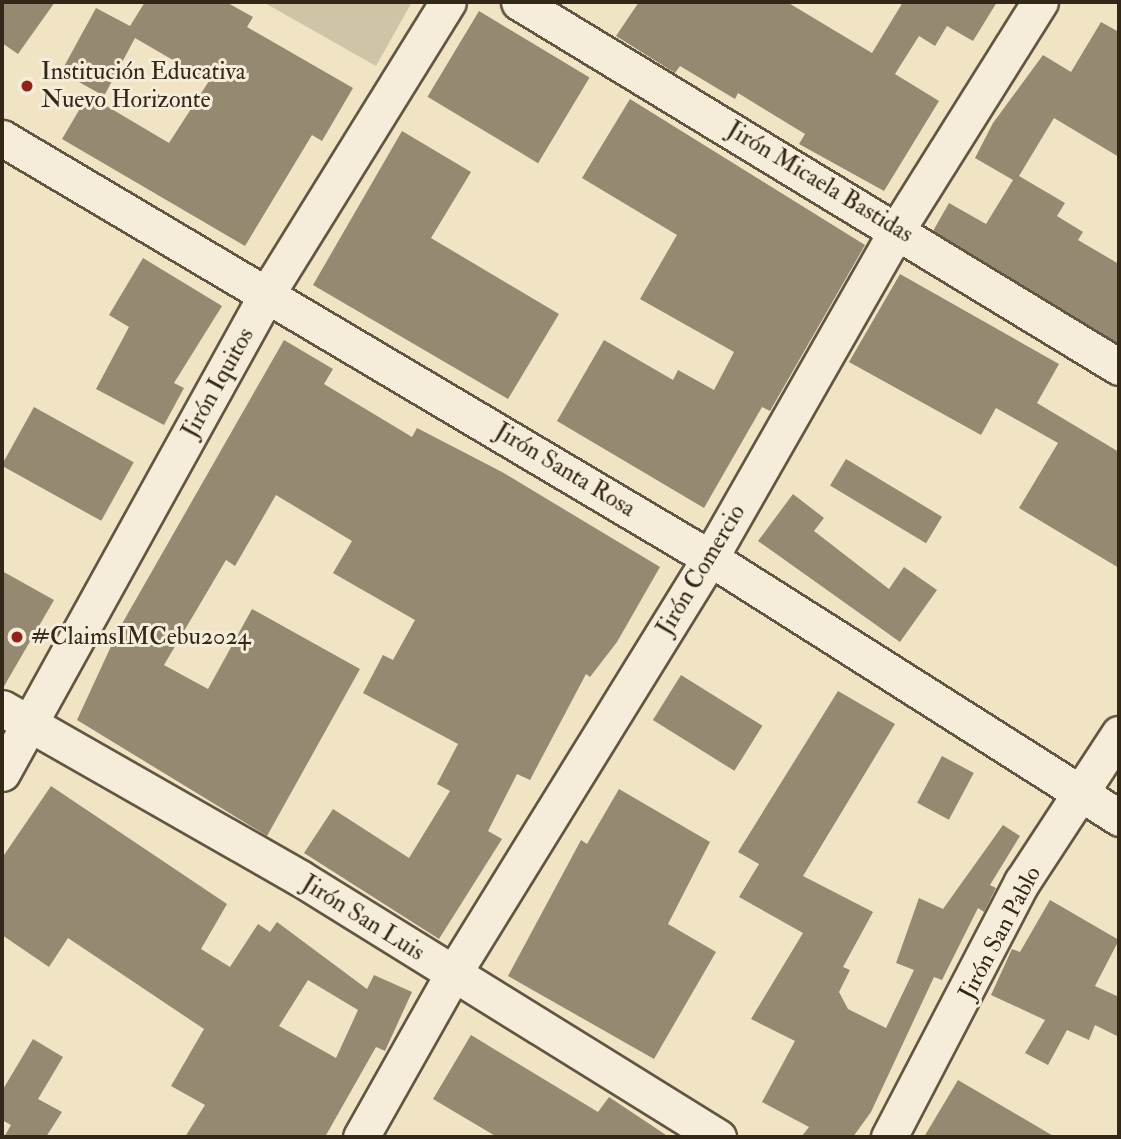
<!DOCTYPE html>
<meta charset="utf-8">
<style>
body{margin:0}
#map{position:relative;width:1121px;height:1139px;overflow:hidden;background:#f0e4c4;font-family:"IM FELL Double Pica",serif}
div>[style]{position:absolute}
.green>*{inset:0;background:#d0c4a7}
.building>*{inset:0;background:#958971;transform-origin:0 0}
.roads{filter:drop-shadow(2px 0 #625642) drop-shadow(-2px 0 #625642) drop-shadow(0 2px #625642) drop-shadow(0 -2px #625642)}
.minor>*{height:35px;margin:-17.5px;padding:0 17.5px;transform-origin:17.5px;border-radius:17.5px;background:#f5edd9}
.dots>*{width:19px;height:19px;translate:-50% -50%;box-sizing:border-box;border:4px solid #f5edd9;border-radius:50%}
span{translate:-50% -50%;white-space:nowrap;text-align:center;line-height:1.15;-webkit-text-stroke:6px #f5edd9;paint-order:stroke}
.poi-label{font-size:24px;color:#332717}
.left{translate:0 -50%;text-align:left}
.street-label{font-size:24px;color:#332717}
.frame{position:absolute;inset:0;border:4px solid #332717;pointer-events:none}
</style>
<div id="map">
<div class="green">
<div style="clip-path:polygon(263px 2px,412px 2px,376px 66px)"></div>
</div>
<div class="building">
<div style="clip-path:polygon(2px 2px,55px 2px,18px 54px,2px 43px)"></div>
<div style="clip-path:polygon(145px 2px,226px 2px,253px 17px,247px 27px,353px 88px,322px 141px,312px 135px,245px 246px,62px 139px,88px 95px,169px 143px,209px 81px,135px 38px,104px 96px,61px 72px,96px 8px,130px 26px)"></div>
<div style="clip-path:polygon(639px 2px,787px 2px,872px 53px,903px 2px,997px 2px,973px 41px,947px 26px,935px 46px,919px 36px,895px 74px,939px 101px,884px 191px,799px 144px,805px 134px,738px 93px,735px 99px,680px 66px,675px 73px,616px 36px)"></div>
<div style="left:479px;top:11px;width:129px;height:100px;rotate:31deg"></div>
<div style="clip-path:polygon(1101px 22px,1119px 32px,1119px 157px,1054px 118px,1019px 176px,1065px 203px,1057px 216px,1083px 232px,1078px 240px,1119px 264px,1119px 344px,933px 231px,949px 203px,986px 224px,1013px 180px,975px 158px,993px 123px,1043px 55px,1071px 72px)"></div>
<div style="clip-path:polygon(630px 99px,865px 245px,770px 411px,762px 407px,704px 508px,557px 421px,604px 340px,673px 380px,678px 370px,714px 390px,734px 352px,640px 299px,677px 235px,582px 178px)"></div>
<div style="clip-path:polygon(402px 131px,471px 172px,431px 238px,559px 314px,508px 399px,313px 285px)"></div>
<div style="clip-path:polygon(143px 258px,222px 306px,174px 383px,184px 388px,164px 425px,96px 389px,129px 327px,109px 315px)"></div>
<div style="clip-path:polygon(900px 274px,1059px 364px,1037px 403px,1119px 452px,1119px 568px,1019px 508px,1058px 443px,996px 408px,981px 435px,849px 362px)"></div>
<div style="clip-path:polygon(284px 340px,333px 369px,324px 384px,412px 437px,417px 428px,502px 472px,660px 567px,617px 642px,590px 677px,586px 674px,530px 780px,517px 774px,488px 831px,502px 839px,439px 939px,304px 853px,333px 809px,409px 858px,450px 791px,437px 784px,458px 744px,363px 693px,383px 655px,393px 660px,415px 620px,333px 573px,352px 541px,276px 495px,235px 566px,226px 560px,164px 665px,208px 689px,252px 609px,360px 669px,267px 836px,77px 720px,119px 629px)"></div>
<div style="left:34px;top:407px;width:114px;height:67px;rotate:29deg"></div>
<div style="left:846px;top:459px;width:112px;height:31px;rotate:31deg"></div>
<div style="clip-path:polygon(793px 494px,824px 518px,814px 531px,889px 589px,904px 567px,937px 590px,900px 642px,758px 541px)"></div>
<div style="clip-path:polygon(2px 571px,54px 600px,3px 688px,2px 688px)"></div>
<div style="left:681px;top:675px;width:96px;height:53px;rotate:32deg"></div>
<div style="clip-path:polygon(838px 691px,895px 724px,803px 876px,873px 912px,843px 967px,850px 970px,839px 992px,848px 1009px,886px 1028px,914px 970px,896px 963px,919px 898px,943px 909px,1003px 825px,1020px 836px,990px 885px,996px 888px,984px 912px,978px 908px,942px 980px,934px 977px,871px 1112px,853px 1137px,801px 1137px,809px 1127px,762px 1102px,795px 1041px,751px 1019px,803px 933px,739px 897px,759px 864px,738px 852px)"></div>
<div style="left:942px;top:756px;width:36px;height:53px;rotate:28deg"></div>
<div style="clip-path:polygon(evenodd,51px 786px,227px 904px,201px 949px,230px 967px,258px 924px,270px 932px,277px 922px,367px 989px,374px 975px,412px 992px,385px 1051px,376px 1047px,325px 1137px,185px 1137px,205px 1105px,171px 1086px,204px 1029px,68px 938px,49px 967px,2px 935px,2px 858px,51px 786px,308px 980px,358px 1010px,336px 1058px,279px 1026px,308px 980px)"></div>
<div style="clip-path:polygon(619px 789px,710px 842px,668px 924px,716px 952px,654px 1059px,508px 976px,581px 840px,587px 844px)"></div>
<div style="clip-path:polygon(1050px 900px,1119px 940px,1095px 986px,1119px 997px,1119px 1037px,1095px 1025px,1089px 1040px,1067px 1030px,1048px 1065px,1025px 1053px,1045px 1020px,991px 995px,1012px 949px,1020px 952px)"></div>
<div style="clip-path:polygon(471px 1035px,598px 1112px,609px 1097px,669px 1137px,497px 1137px,433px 1099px)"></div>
<div style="clip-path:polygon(33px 1039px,63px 1057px,38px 1099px,62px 1112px,46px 1137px,4px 1137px,11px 1125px,2px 1120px,2px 1091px)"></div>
<div style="clip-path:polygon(958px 1080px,1055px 1137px,924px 1137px)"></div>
</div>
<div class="roads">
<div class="minor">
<div style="left:519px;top:2px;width:702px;rotate:31.31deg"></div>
<div style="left:2px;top:138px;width:823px;rotate:30.68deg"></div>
<div style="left:710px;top:558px;width:485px;rotate:32.4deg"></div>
<div style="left:2px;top:708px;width:343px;rotate:29.7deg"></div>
<div style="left:300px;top:878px;width:492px;rotate:31.8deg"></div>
<div style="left:2px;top:773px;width:550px;rotate:-61.06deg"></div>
<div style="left:268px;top:292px;width:341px;rotate:-58.2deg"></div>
<div style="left:361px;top:1137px;width:187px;rotate:-60.6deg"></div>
<div style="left:453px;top:974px;width:489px;rotate:-58.3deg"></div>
<div style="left:710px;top:558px;width:380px;rotate:-60.3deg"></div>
<div style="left:898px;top:228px;width:267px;rotate:-57.9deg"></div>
<div style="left:889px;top:1137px;width:288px;rotate:-62.5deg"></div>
<div style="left:1022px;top:882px;width:177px;rotate:-56.8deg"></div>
</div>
</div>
<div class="dots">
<div style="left:27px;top:86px;background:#8f2418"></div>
<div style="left:17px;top:637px;background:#8f2418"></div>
</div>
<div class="poi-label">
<span class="left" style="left:41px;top:86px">Institución Educativa<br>Nuevo Horizonte</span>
<span class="left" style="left:31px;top:637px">#ClaimsIMCebu2024</span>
</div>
<div class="street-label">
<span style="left:820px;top:182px;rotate:31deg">Jirón Micaela Bastidas</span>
<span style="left:218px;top:383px;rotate:-61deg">Jirón Iquitos</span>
<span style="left:565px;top:470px;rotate:31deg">Jirón Santa Rosa</span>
<span style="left:701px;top:570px;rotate:-59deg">Jirón Comercio</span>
<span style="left:363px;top:918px;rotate:32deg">Jirón San Luis</span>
<span style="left:1000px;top:933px;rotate:-62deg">Jirón San Pablo</span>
</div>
<div class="frame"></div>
</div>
